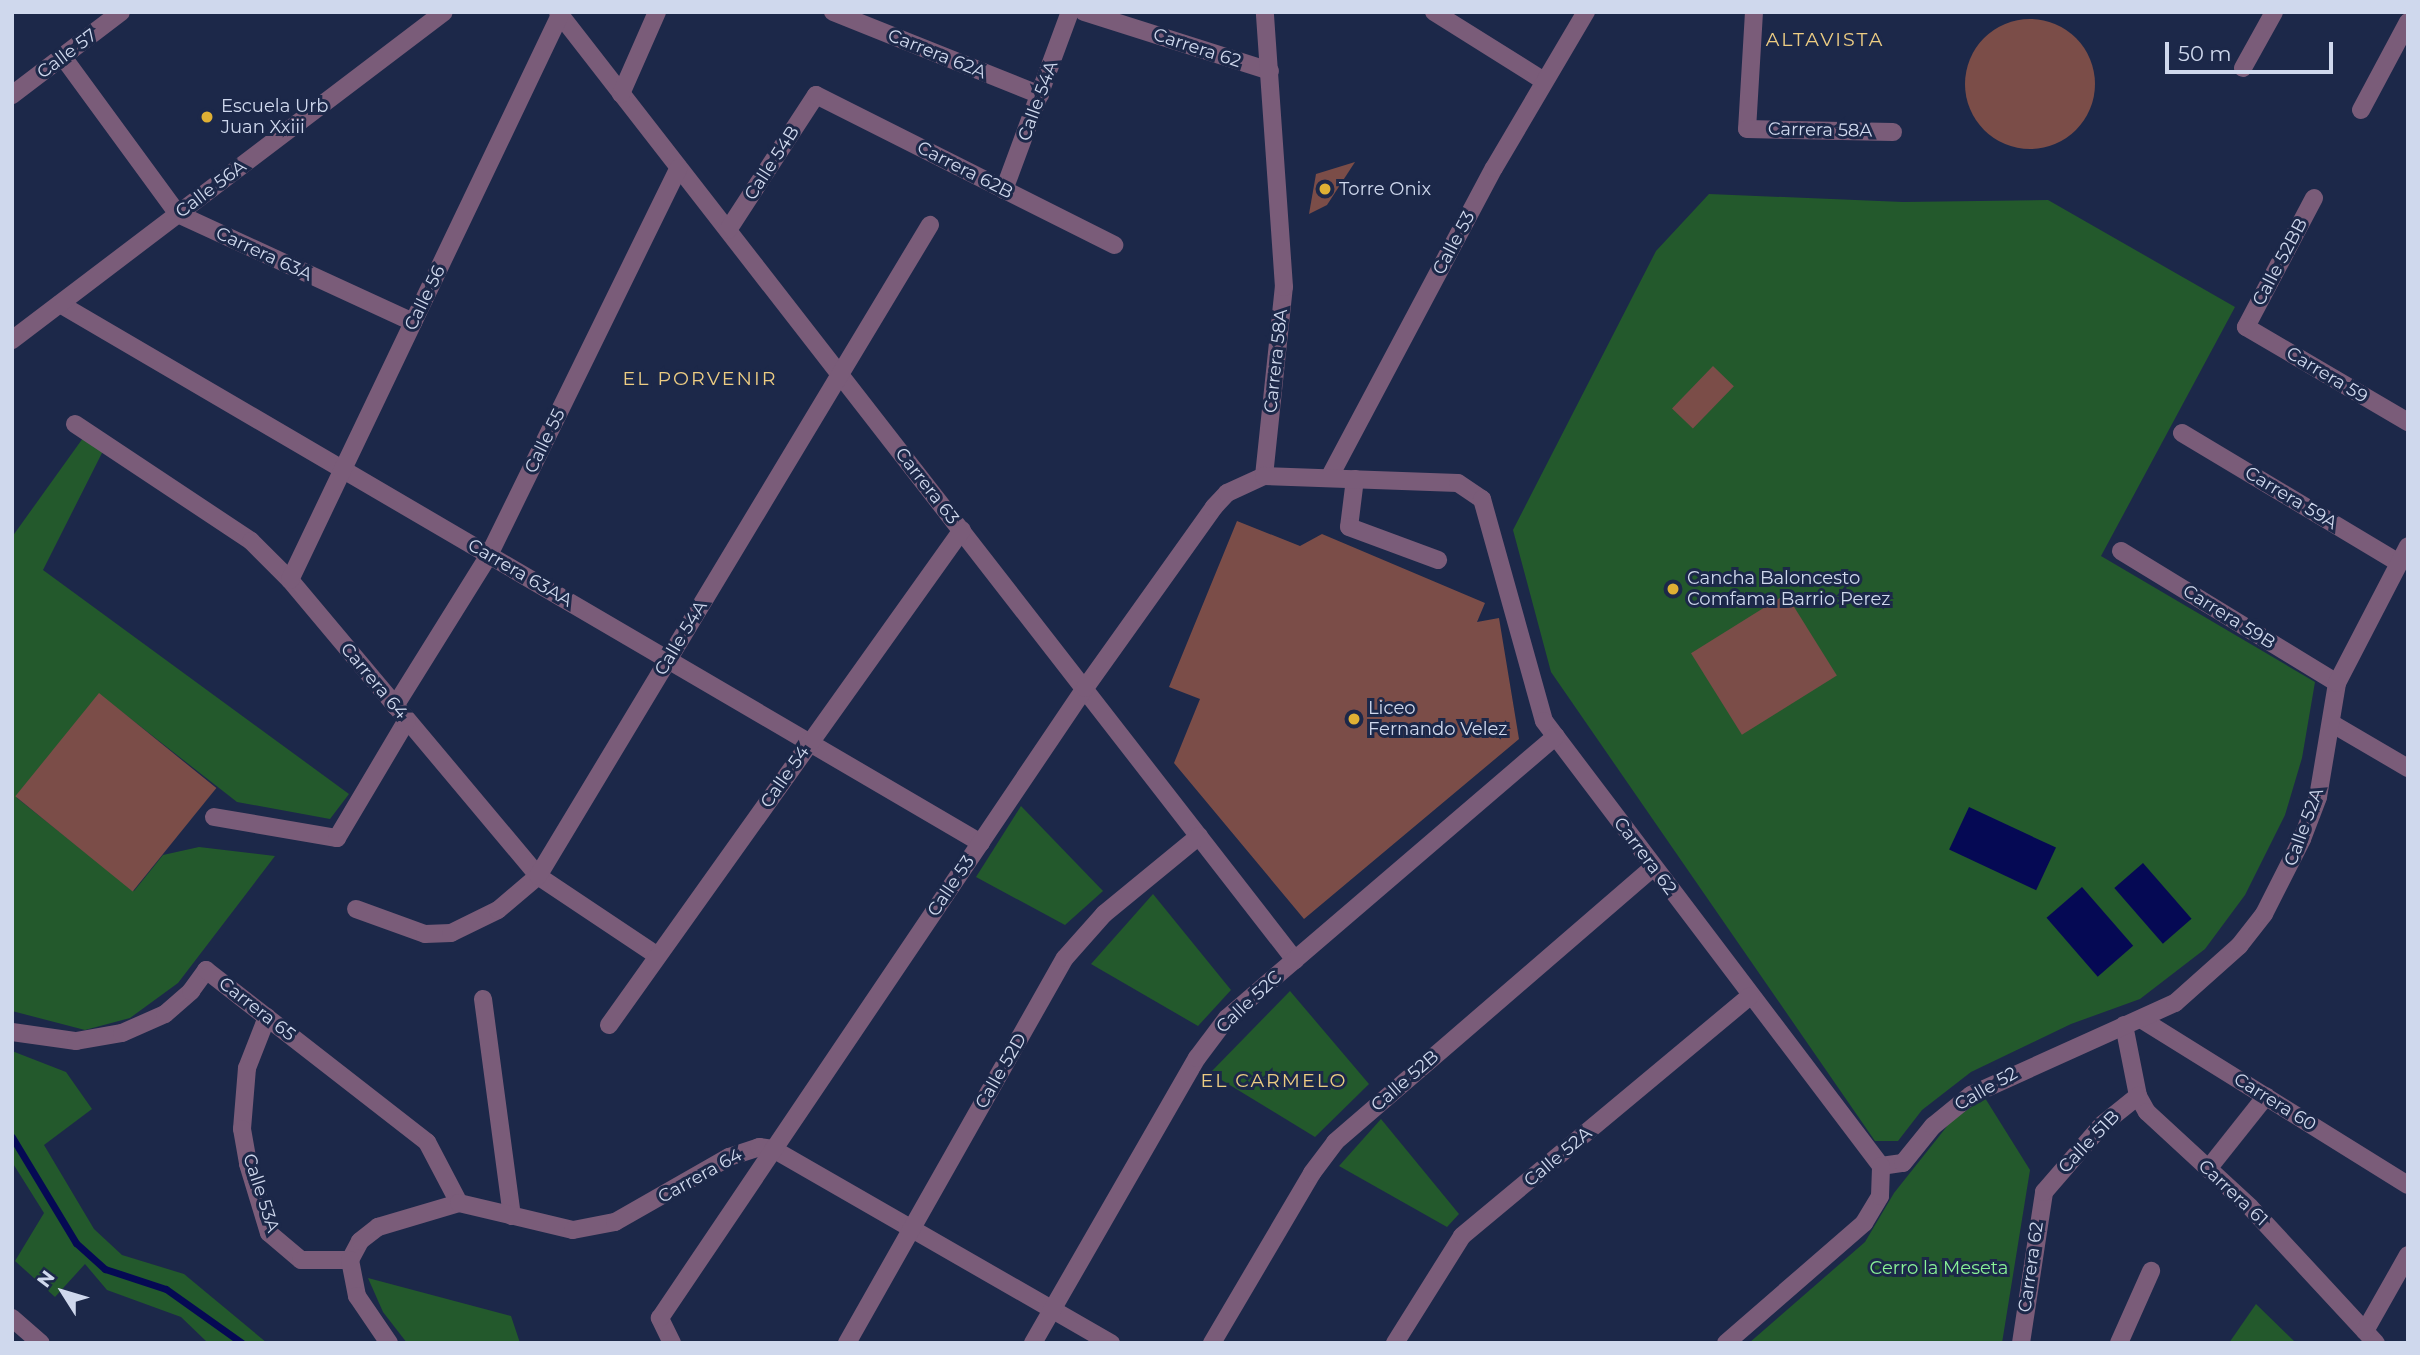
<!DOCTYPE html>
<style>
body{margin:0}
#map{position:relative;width:2420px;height:1355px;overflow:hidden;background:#1c2849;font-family:Montserrat,sans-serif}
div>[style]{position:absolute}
.green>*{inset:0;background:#23592c}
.water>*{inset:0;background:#050954;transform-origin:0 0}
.stream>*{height:7px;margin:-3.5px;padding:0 3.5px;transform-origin:3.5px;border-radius:3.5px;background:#050954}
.building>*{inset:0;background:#7b4d48;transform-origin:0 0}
.round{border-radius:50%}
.minor>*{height:18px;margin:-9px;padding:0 9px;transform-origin:9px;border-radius:9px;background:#7a5c79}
.dots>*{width:19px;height:19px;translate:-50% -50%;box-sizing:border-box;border:4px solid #1c2849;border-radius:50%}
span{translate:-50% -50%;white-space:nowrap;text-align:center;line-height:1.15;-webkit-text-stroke:6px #1c2849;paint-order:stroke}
.street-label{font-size:18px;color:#cfd8ed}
.poi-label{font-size:18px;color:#cfd8ed}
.left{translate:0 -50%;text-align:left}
.park-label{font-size:18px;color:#89f297}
.neighbourhood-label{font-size:19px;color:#edcd83;letter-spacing:2px}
.frame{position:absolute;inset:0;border:14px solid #cfd8ed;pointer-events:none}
.north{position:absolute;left:28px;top:1257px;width:70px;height:70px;-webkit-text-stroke:5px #1c2849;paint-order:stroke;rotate:307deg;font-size:19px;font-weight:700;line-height:28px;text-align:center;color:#cfd8ed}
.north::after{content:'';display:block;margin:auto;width:24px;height:32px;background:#cfd8ed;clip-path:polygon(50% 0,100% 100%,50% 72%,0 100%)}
.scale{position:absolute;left:2165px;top:42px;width:168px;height:32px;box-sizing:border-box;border:4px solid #cfd8ed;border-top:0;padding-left:9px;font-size:21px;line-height:24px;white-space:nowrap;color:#cfd8ed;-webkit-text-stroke:5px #1c2849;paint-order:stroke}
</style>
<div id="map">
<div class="green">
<div style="clip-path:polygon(1709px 194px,1903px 202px,2048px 200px,2235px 307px,2101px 556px,2315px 682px,2302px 758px,2285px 815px,2245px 895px,2205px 949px,2140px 999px,2071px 1024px,1971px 1072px,1922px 1110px,1898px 1141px,1875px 1141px,1551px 672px,1513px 530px,1656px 251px)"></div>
<div style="clip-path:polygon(83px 438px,103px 451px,43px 570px,349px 794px,330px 819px,237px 802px,99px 694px,17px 798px,134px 891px,163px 855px,199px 847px,275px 856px,178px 983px,130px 1018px,85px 1030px,12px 1011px,12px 537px)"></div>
<div style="clip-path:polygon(1021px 806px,1103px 891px,1065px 925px,976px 877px)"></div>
<div style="clip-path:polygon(1153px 894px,1231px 990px,1198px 1026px,1091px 964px)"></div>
<div style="clip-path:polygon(1290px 991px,1369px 1084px,1315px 1137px,1210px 1073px)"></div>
<div style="clip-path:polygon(12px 1051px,66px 1072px,92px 1109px,44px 1145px,94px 1229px,122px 1255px,184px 1274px,267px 1343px,208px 1343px,181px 1317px,107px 1290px,85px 1264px,55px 1297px,15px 1261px,44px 1213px,12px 1162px)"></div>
<div style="clip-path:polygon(1985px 1098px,2030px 1170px,2002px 1343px,1749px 1343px,1865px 1242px,1894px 1193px,1952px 1120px)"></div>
<div style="clip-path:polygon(1381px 1119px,1459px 1214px,1447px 1227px,1339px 1166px)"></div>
<div style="clip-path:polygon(368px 1278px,511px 1316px,520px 1343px,407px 1343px,383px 1312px)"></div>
<div style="clip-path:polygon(2256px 1304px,2296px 1343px,2229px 1343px)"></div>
</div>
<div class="water">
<div style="left:1969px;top:807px;width:96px;height:47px;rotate:25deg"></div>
<div style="left:2143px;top:863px;width:74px;height:38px;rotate:49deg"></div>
<div style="left:2082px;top:887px;width:78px;height:47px;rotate:49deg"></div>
</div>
<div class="stream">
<div style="left:12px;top:1137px;width:124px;rotate:58.9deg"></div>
<div style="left:76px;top:1243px;width:39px;rotate:42deg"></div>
<div style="left:105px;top:1269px;width:64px;rotate:18.2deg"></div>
<div style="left:166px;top:1289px;width:93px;rotate:35.4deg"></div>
</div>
<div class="building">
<div class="round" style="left:1965px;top:19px;width:130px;height:130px"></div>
<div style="clip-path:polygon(1355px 162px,1327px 205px,1309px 214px,1316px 174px)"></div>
<div style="left:1713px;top:366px;width:29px;height:59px;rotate:44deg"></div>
<div style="clip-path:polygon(1237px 521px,1300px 546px,1322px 534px,1485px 603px,1477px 622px,1499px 618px,1519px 739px,1304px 919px,1174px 763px,1200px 699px,1169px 687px)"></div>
<div style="left:1786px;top:594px;width:96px;height:112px;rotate:58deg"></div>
<div style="left:99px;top:693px;width:151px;height:133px;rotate:39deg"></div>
</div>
<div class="minor">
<div style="left:558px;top:12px;width:1201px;rotate:52.14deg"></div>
<div style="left:833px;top:12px;width:223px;rotate:21.8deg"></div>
<div style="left:1084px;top:12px;width:195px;rotate:17.6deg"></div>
<div style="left:1434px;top:12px;width:130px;rotate:32.1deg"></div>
<div style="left:1754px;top:12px;width:117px;rotate:93.4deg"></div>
<div style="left:1747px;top:129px;width:146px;rotate:1.2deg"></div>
<div style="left:63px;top:57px;width:195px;rotate:53.8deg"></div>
<div style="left:178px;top:214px;width:259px;rotate:24.7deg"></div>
<div style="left:2243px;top:68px;width:64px;rotate:-61deg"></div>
<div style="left:621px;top:94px;width:90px;rotate:-66.3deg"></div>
<div style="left:12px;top:95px;width:137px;rotate:-37.3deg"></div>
<div style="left:2361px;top:110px;width:100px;rotate:-61.9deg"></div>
<div style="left:1004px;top:190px;width:190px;rotate:-69.7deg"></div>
<div style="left:2314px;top:198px;width:146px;rotate:117.8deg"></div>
<div style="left:2246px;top:327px;width:188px;rotate:30.4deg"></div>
<div style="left:728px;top:230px;width:161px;rotate:-56.9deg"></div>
<div style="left:816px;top:95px;width:334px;rotate:26.7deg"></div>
<div style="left:60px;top:304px;width:1067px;rotate:30.34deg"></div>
<div style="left:12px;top:340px;width:542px;rotate:-37.21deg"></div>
<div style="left:75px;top:424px;width:211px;rotate:33.6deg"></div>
<div style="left:251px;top:541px;width:55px;rotate:45deg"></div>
<div style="left:290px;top:580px;width:386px;rotate:50deg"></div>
<div style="left:538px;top:876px;width:144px;rotate:33.7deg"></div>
<div style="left:2182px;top:433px;width:253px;rotate:30.9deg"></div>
<div style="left:1264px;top:476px;width:190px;rotate:-84deg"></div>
<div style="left:1284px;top:287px;width:276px;rotate:-94deg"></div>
<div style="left:1329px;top:478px;width:351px;rotate:-62deg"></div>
<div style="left:1494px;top:168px;width:181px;rotate:-59.5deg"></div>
<div style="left:1355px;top:479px;width:48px;rotate:97.1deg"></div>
<div style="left:1349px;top:527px;width:95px;rotate:20.3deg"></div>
<div style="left:2121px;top:551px;width:253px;rotate:31.4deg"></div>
<div style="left:290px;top:580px;width:626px;rotate:-64.46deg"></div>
<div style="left:395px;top:706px;width:178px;rotate:-58.1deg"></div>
<div style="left:489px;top:555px;width:431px;rotate:-63.9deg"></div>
<div style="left:2331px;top:723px;width:89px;rotate:30.3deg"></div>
<div style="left:214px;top:817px;width:125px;rotate:9.7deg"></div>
<div style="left:337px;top:838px;width:137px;rotate:-59.3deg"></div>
<div style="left:356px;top:909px;width:73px;rotate:19.9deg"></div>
<div style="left:425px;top:934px;width:26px;rotate:-2deg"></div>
<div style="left:451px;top:933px;width:52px;rotate:-26.1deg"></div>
<div style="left:498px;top:910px;width:52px;rotate:-40.4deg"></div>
<div style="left:538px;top:876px;width:760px;rotate:-58.95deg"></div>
<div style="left:483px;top:999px;width:219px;rotate:82.4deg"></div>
<div style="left:267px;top:1017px;width:55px;rotate:111.4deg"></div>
<div style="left:247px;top:1068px;width:61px;rotate:94.7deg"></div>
<div style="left:242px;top:1129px;width:36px;rotate:80deg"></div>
<div style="left:248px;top:1164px;width:72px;rotate:73.1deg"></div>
<div style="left:269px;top:1233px;width:42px;rotate:40.2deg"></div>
<div style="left:301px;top:1260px;width:49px"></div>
<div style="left:2141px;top:1019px;width:314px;rotate:31.9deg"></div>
<div style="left:609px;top:1025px;width:608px;rotate:-54.51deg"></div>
<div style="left:2124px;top:1025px;width:72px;rotate:78.8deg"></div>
<div style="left:2138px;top:1096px;width:18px;rotate:61deg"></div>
<div style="left:2147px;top:1112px;width:140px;rotate:42.7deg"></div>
<div style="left:2250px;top:1207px;width:185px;rotate:47.2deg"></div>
<div style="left:12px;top:1032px;width:65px;rotate:8deg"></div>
<div style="left:76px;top:1041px;width:47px;rotate:-9.9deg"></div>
<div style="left:122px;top:1033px;width:47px;rotate:-23.8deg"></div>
<div style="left:165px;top:1014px;width:35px;rotate:-41deg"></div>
<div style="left:191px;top:991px;width:26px;rotate:-54deg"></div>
<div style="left:206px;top:970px;width:280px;rotate:37.9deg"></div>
<div style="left:427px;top:1142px;width:69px;rotate:62.3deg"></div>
<div style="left:1881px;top:1166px;width:22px;rotate:-8deg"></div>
<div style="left:1903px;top:1163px;width:48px;rotate:-51deg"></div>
<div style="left:1933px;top:1126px;width:49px;rotate:-39.2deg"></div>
<div style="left:1971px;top:1095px;width:224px;rotate:-24.3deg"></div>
<div style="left:2175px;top:1003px;width:86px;rotate:-41.7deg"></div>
<div style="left:2239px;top:946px;width:41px;rotate:-52deg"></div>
<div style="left:2264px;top:914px;width:84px;rotate:-63.1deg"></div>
<div style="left:2302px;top:839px;width:45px;rotate:-69.1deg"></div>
<div style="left:2318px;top:797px;width:116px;rotate:-80.5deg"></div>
<div style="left:2337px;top:683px;width:154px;rotate:-62.6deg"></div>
<div style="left:2208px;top:1169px;width:93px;rotate:-51.5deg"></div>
<div style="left:350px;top:1260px;width:21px;rotate:-62deg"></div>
<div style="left:360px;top:1241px;width:23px;rotate:-38deg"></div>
<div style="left:378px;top:1227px;width:84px;rotate:-16.5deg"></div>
<div style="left:459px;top:1203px;width:117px;rotate:13.3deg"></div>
<div style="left:573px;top:1230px;width:43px;rotate:-10.8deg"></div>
<div style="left:615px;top:1222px;width:131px;rotate:-29.7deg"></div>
<div style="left:729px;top:1157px;width:32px;rotate:-18deg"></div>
<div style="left:759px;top:1147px;width:14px;rotate:8deg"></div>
<div style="left:773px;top:1149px;width:390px;rotate:29.9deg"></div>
<div style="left:350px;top:1260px;width:37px;rotate:79deg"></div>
<div style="left:357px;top:1296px;width:57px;rotate:55.8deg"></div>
<div style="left:12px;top:1318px;width:38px;rotate:41deg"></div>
<div style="left:2365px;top:1331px;width:87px;rotate:-60.5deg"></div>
<div style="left:672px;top:1343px;width:28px;rotate:-116deg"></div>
<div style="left:660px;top:1318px;width:760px;rotate:-56deg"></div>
<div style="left:1085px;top:688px;width:222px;rotate:-54.5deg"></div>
<div style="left:1214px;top:507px;width:19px;rotate:-47deg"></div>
<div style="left:1227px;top:493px;width:41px;rotate:-24.7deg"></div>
<div style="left:1264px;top:476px;width:194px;rotate:2.1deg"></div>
<div style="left:1458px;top:483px;width:29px;rotate:34deg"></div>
<div style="left:1482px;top:499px;width:230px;rotate:74.4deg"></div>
<div style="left:1544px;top:721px;width:558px;rotate:52.86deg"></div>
<div style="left:847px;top:1343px;width:442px;rotate:-60.5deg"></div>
<div style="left:1065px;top:958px;width:59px;rotate:-48.4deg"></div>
<div style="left:1104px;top:914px;width:123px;rotate:-39.4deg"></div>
<div style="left:1033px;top:1343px;width:329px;rotate:-60.1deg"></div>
<div style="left:1197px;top:1058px;width:50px;rotate:-53.1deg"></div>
<div style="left:1227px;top:1018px;width:433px;rotate:-40.6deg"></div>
<div style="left:1212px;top:1343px;width:197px;rotate:-59.5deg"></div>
<div style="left:1312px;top:1173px;width:39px;rotate:-53deg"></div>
<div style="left:1335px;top:1142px;width:421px;rotate:-40.8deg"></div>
<div style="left:1395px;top:1343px;width:126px;rotate:-57.9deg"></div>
<div style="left:1462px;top:1236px;width:375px;rotate:-39.8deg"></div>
<div style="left:1726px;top:1343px;width:183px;rotate:-41deg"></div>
<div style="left:1864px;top:1223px;width:31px;rotate:-59deg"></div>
<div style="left:1880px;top:1196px;width:30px;rotate:-88deg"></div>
<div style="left:2021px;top:1343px;width:153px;rotate:-81.3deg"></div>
<div style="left:2044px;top:1192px;width:90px;rotate:-49.1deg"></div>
<div style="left:2103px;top:1124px;width:45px;rotate:-38.7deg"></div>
<div style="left:2119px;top:1343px;width:79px;rotate:-66deg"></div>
</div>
<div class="dots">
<div style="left:207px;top:117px;background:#dfb034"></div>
<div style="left:1325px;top:189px;background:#dfb034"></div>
<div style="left:1673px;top:589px;background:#dfb034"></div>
<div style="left:1354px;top:719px;background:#dfb034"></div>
</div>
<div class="street-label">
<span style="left:1197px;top:48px;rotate:18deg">Carrera 62</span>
<span style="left:67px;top:54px;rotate:-37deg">Calle 57</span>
<span style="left:937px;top:54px;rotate:22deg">Carrera 62A</span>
<span style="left:1038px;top:101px;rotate:-70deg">Calle 54A</span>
<span style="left:1820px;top:130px;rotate:1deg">Carrera 58A</span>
<span style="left:772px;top:163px;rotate:-57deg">Calle 54B</span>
<span style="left:965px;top:170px;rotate:27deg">Carrera 62B</span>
<span style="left:211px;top:189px;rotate:-37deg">Calle 56A</span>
<span style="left:1454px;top:243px;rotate:-62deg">Calle 53</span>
<span style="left:264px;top:254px;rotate:25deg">Carrera 63A</span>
<span style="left:2280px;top:262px;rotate:-62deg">Calle 52BB</span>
<span style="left:425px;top:298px;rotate:-64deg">Calle 56</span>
<span style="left:1276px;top:361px;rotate:-84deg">Carrera 58A</span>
<span style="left:2327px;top:375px;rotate:31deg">Carrera 59</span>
<span style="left:545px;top:441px;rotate:-64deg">Calle 55</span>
<span style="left:927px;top:486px;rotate:52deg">Carrera 63</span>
<span style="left:2291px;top:498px;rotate:31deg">Carrera 59A</span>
<span style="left:520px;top:573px;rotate:30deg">Carrera 63AA</span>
<span style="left:2229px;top:617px;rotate:32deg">Carrera 59B</span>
<span style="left:681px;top:638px;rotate:-59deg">Calle 54A</span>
<span style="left:374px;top:681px;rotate:50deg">Carrera 64</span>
<span style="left:785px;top:777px;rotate:-55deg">Calle 54</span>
<span style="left:2304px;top:827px;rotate:-70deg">Calle 52A</span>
<span style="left:1645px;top:856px;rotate:53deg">Carrera 62</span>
<span style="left:951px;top:886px;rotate:-56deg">Calle 53</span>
<span style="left:1249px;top:1002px;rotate:-43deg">Calle 52C</span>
<span style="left:257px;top:1009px;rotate:38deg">Carrera 65</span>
<span style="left:1001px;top:1071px;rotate:-60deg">Calle 52D</span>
<span style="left:1405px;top:1081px;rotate:-41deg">Calle 52B</span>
<span style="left:1986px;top:1089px;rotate:-30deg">Calle 52</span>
<span style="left:2275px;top:1102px;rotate:32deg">Carrera 60</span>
<span style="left:2089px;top:1142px;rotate:-46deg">Calle 51B</span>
<span style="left:1558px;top:1157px;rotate:-40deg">Calle 52A</span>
<span style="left:700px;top:1176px;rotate:-29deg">Carrera 64</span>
<span style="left:261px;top:1193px;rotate:72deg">Calle 53A</span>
<span style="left:2233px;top:1193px;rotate:43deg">Carrera 61</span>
<span style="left:2031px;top:1267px;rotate:-82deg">Carrera 62</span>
</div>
<div class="poi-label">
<span class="left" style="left:221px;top:117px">Escuela Urb<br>Juan Xxiii</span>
<span class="left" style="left:1339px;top:189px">Torre Onix</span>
<span class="left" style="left:1687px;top:589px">Cancha Baloncesto<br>Comfama Barrio Perez</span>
<span class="left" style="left:1368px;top:719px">Liceo<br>Fernando Velez</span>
</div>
<div class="park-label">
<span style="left:1939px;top:1268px">Cerro la Meseta</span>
</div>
<div class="neighbourhood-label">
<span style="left:1825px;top:40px">ALTAVISTA</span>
<span style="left:700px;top:379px">EL PORVENIR</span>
<span style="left:1274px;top:1081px">EL CARMELO</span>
</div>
<div class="frame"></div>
<div class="north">N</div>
<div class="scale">50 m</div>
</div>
